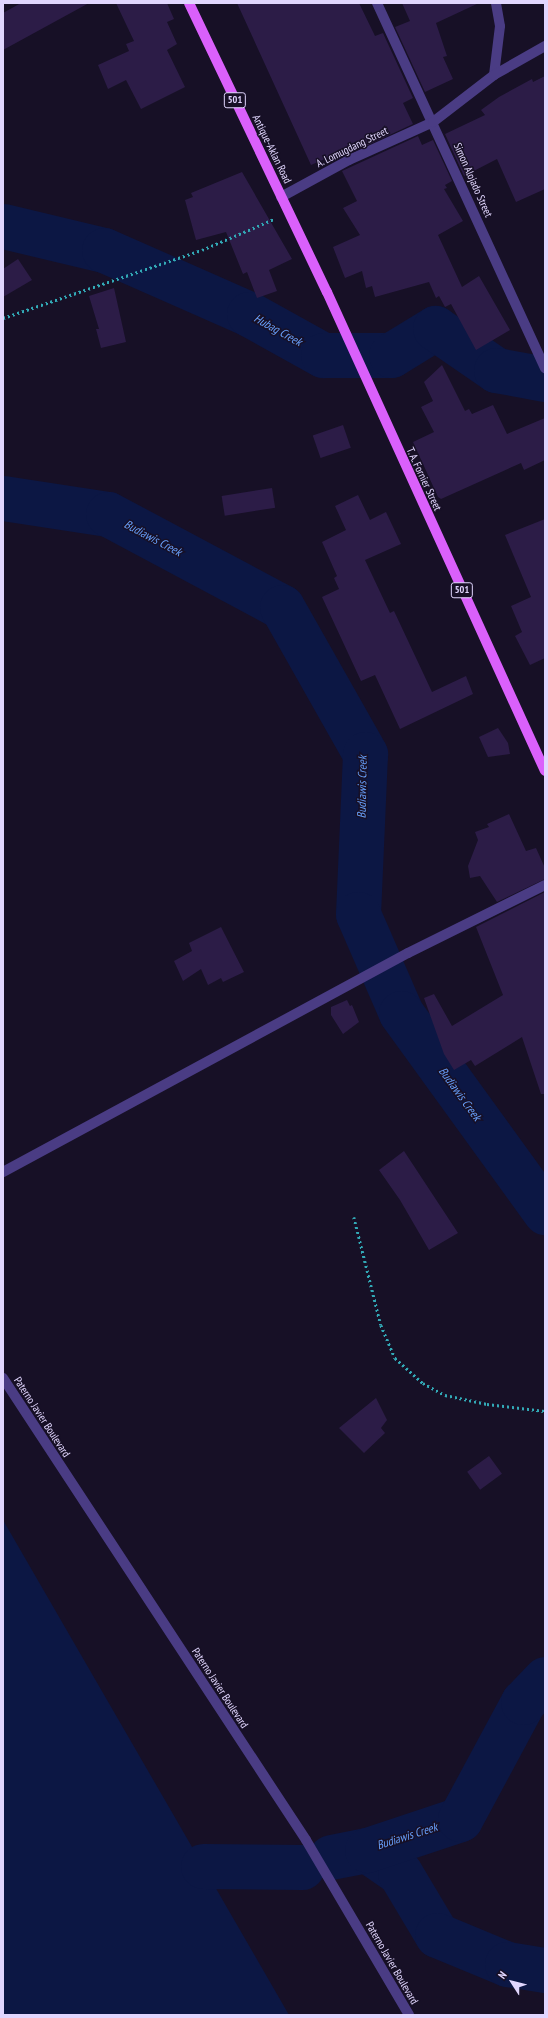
<!DOCTYPE html>
<style>
body{margin:0}
#map{position:relative;width:548px;height:2018px;overflow:hidden;background:#171026;font-family:"PT Sans Narrow",sans-serif}
div>[style]{position:absolute}
.water>*{inset:0;background:#0c1744}
.river>*{height:45px;margin:-22.5px;padding:0 22.5px;transform-origin:22.5px;border-radius:22.5px;background:#0c1744}
.building>*{inset:0;background:#2c1c47;transform-origin:0 0}
.path>*{height:2.5px;margin-top:-1.25px;transform-origin:0;background:repeating-linear-gradient(90deg,#32a9b6 0 2px,transparent 0 5px)}
.minor>*{height:10px;margin:-5px;padding:0 5px;transform-origin:5px;border-radius:5px;background:#4a3c84}
.major>*{height:10px;margin:-5px;padding:0 5px;transform-origin:5px;border-radius:5px;background:#da60fb}
span{translate:-50% -50%;white-space:nowrap;text-align:center;line-height:1.15;-webkit-text-stroke:3px #171026;paint-order:stroke}
.shield-label span{padding:1px 3px;background:#171026;border:1px solid;border-radius:3px;-webkit-text-stroke-width:0}
.shield-label{font-size:10px;color:#e1d6fe;font-weight:700}
.street-label{font-size:11px;color:#e1d6fe}
.water-label{font-size:12px;color:#679ffb;font-style:italic}
.frame{position:absolute;inset:0;border:4px solid #e1d6fe;pointer-events:none}
.north{position:absolute;left:492px;top:1962px;width:40px;height:40px;-webkit-text-stroke:3px #171026;paint-order:stroke;rotate:306deg;font-size:11px;font-weight:700;line-height:16px;text-align:center;color:#e1d6fe}
.north::after{content:'';display:block;margin:auto;width:14px;height:18px;background:#e1d6fe;clip-path:polygon(50% 0,100% 100%,50% 72%,0 100%)}
</style>
<div id="map">
<div class="water">
<div style="clip-path:polygon(3px 1520px,203px 1866px,289px 2015px,3px 2015px)"></div>
</div>
<div class="river">
<div style="left:3px;top:226px;width:104px;rotate:13.4deg"></div>
<div style="left:104px;top:250px;width:158px;rotate:23.8deg"></div>
<div style="left:249px;top:314px;width:85px;rotate:29deg"></div>
<div style="left:323px;top:355px;width:68px"></div>
<div style="left:391px;top:355px;width:52px;rotate:-31.5deg"></div>
<div style="left:435px;top:328px;width:74px;rotate:34.5deg"></div>
<div style="left:496px;top:370px;width:50px;rotate:10.4deg"></div>
<div style="left:3px;top:498px;width:106px;rotate:8.7deg"></div>
<div style="left:108px;top:514px;width:197px;rotate:28.1deg"></div>
<div style="left:282px;top:607px;width:169px;rotate:60.5deg"></div>
<div style="left:365px;top:754px;width:160px;rotate:92.5deg"></div>
<div style="left:358px;top:914px;width:108px;rotate:66.5deg"></div>
<div style="left:401px;top:1013px;width:246px;rotate:54.1deg"></div>
<div style="left:367px;top:1850px;width:40px;rotate:34.9deg"></div>
<div style="left:400px;top:1873px;width:72px;rotate:59.2deg"></div>
<div style="left:437px;top:1935px;width:76px;rotate:22.5deg"></div>
<div style="left:507px;top:1964px;width:38px;rotate:9deg"></div>
<div style="left:331px;top:1857px;width:37px;rotate:-11deg"></div>
<div style="left:367px;top:1850px;width:98px;rotate:-18.4deg"></div>
<div style="left:460px;top:1819px;width:133px;rotate:-61.7deg"></div>
<div style="left:523px;top:1702px;width:32px;rotate:-46deg"></div>
<div style="left:203px;top:1866px;width:99px;rotate:0.6deg"></div>
</div>
<div class="building">
<div style="clip-path:polygon(21px 3px,89px 3px,3px 50px,3px 13px)"></div>
<div style="clip-path:polygon(116px 3px,167px 3px,174px 19px,167px 22px,177px 44px,167px 50px,185px 87px,141px 109px,126px 80px,108px 89px,98px 65px,129px 51px,126px 44px,134px 41px)"></div>
<div style="clip-path:polygon(237px 3px,359px 3px,375px 36px,383px 33px,413px 98px,403px 103px,413px 124px,336px 160px,334px 155px,311px 165px)"></div>
<div style="clip-path:polygon(402px 3px,479px 3px,436px 23px,447px 56px,443px 57px,453px 79px,425px 92px,395px 27px,410px 21px)"></div>
<div style="clip-path:polygon(545px 76px,545px 189px,516px 202px,497px 159px,464px 176px,445px 134px,485px 115px,481px 110px,499px 97px,532px 79px,533px 82px)"></div>
<div style="clip-path:polygon(418px 136px,422px 145px,433px 140px,452px 181px,445px 185px,447px 188px,444px 189px,463px 221px,438px 235px,462px 287px,479px 276px,510px 330px,476px 350px,451px 304px,445px 307px,439px 296px,436px 298px,429px 282px,375px 297px,372px 286px,366px 288px,362px 271px,345px 278px,333px 247px,360px 235px,343px 208px,357px 201px,342px 171px)"></div>
<div style="clip-path:polygon(242px 172px,292px 259px,269px 270px,277px 291px,257px 298px,247px 272px,243px 274px,226px 232px,196px 240px,185px 200px,193px 197px,191px 193px)"></div>
<div style="clip-path:polygon(18px 259px,32px 280px,3px 297px,3px 269px)"></div>
<div style="clip-path:polygon(114px 288px,126px 342px,101px 348px,96px 329px,99px 329px,89px 296px)"></div>
<div style="clip-path:polygon(442px 365px,465px 411px,469px 409px,472px 414px,493px 405px,507px 434px,545px 418px,545px 460px,524px 470px,521px 463px,441px 499px,438px 497px,413px 442px,434px 432px,421px 407px,433px 401px,424px 382px)"></div>
<div style="left:343px;top:425px;width:24px;height:32px;rotate:71deg"></div>
<div style="left:272px;top:488px;width:20px;height:51px;rotate:81deg"></div>
<div style="clip-path:polygon(358px 495px,370px 520px,386px 512px,401px 544px,365px 560px,390px 613px,394px 611px,432px 692px,466px 676px,473px 694px,400px 729px,375px 675px,361px 681px,322px 597px,339px 589px,334px 578px,337px 576px,322px 542px,346px 530px,335px 506px)"></div>
<div style="clip-path:polygon(545px 519px,545px 658px,530px 665px,515px 636px,522px 632px,511px 606px,531px 597px,505px 535px)"></div>
<div style="clip-path:polygon(498px 728px,508px 743px,510px 754px,488px 757px,479px 737px)"></div>
<div style="clip-path:polygon(509px 814px,526px 851px,536px 848px,545px 868px,545px 879px,497px 902px,480px 876px,470px 878px,468px 866px,478px 840px,475px 832px,489px 827px,487px 824px)"></div>
<div style="clip-path:polygon(545px 892px,545px 1094px,541px 1094px,522px 1037px,475px 1066px,471px 1060px,454px 1070px,444px 1054px,424px 998px,434px 994px,452px 1026px,503px 995px,476px 927px)"></div>
<div style="clip-path:polygon(221px 927px,244px 972px,223px 982px,221px 978px,208px 985px,201px 969px,183px 981px,174px 961px,192px 951px,189px 943px)"></div>
<div style="clip-path:polygon(347px 1000px,350px 1006px,352px 1005px,359px 1022px,343px 1034px,331px 1015px,331px 1007px)"></div>
<div style="clip-path:polygon(404px 1151px,458px 1233px,429px 1250px,400px 1200px,379px 1170px)"></div>
<div style="clip-path:polygon(376px 1398px,387px 1420px,381px 1428px,385px 1433px,364px 1453px,339px 1428px)"></div>
<div style="left:489px;top:1456px;width:22px;height:27px;rotate:54deg"></div>
</div>
<div class="path">
<div style="left:3px;top:318px;width:210px;rotate:-18.9deg"></div>
<div style="left:202px;top:250px;width:78px;rotate:-23.3deg"></div>
<div style="left:354px;top:1217px;width:111px;rotate:76deg"></div>
<div style="left:381px;top:1325px;width:36px;rotate:67deg"></div>
<div style="left:395px;top:1358px;width:38px;rotate:42deg"></div>
<div style="left:423px;top:1383px;width:25px;rotate:29deg"></div>
<div style="left:445px;top:1395px;width:43px;rotate:12.1deg"></div>
<div style="left:487px;top:1404px;width:58px;rotate:6.9deg"></div>
</div>
<div class="minor">
<div style="left:377px;top:3px;width:402px;rotate:65.3deg"></div>
<div style="left:494px;top:75px;width:49px;rotate:-83deg"></div>
<div style="left:500px;top:26px;width:23px;rotate:-100deg"></div>
<div style="left:281px;top:197px;width:77px;rotate:-28.6deg"></div>
<div style="left:349px;top:160px;width:92px;rotate:-24.3deg"></div>
<div style="left:433px;top:122px;width:77px;rotate:-37.6deg"></div>
<div style="left:494px;top:75px;width:59px;rotate:-29.6deg"></div>
<div style="left:3px;top:1172px;width:460px;rotate:-28.4deg"></div>
<div style="left:408px;top:953px;width:153px;rotate:-26.4deg"></div>
<div style="left:3px;top:1378px;width:552px;rotate:56.74deg"></div>
<div style="left:306px;top:1840px;width:203px;rotate:59.5deg"></div>
</div>
<div class="major">
<div style="left:189px;top:3px;width:320px;rotate:64.5deg"></div>
<div style="left:327px;top:292px;width:526px;rotate:65.53deg"></div>
</div>
<div class="shield-label">
<span style="left:235px;top:100px">501</span>
<span style="left:462px;top:590px">501</span>
</div>
<div class="street-label">
<span style="left:352px;top:147px;rotate:-26deg">A. Lomugdang Street</span>
<span style="left:272px;top:149px;rotate:64deg">Antique-Aklan Road</span>
<span style="left:473px;top:180px;rotate:66deg">Simon Alojado Street</span>
<span style="left:424px;top:479px;rotate:65deg">T. A. Fornier Street</span>
<span style="left:42px;top:1417px;rotate:57deg">Paterno Javier Boulevard</span>
<span style="left:220px;top:1688px;rotate:57deg">Paterno Javier Boulevard</span>
<span style="left:392px;top:1963px;rotate:60deg">Paterno Javier Boulevard</span>
</div>
<div class="water-label">
<span style="left:278px;top:330px;rotate:29deg">Hubag Creek</span>
<span style="left:153px;top:538px;rotate:28deg">Budiawis Creek</span>
<span style="left:362px;top:787px;rotate:-89deg">Budiawis Creek</span>
<span style="left:460px;top:1094px;rotate:54deg">Budiawis Creek</span>
<span style="left:407px;top:1836px;rotate:-18deg">Budiawis Creek</span>
</div>
<div class="frame"></div>
<div class="north">N</div>
</div>
